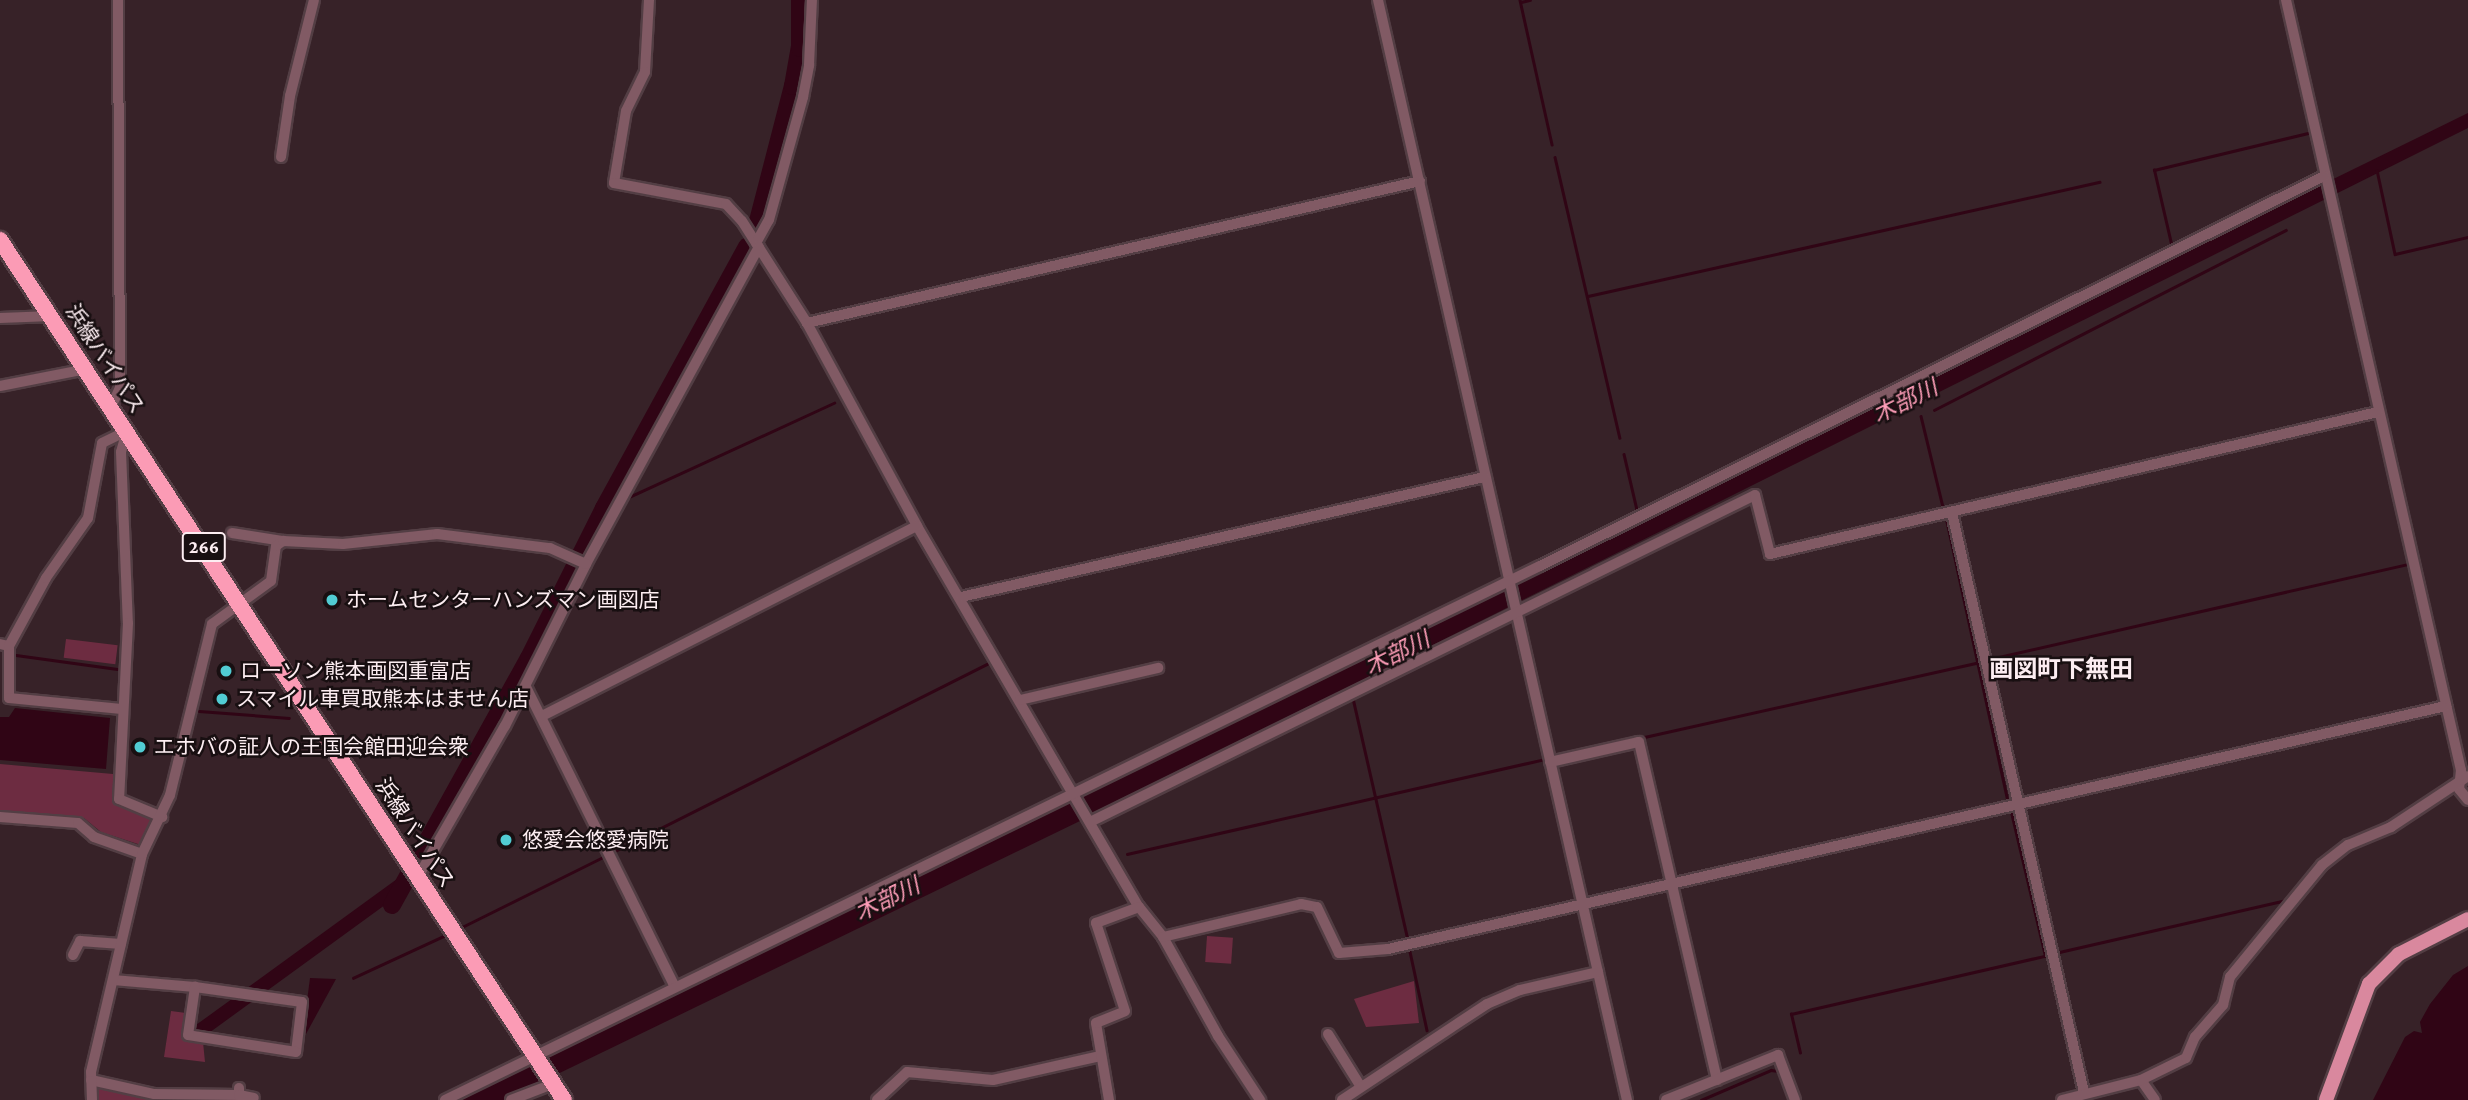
<!DOCTYPE html>
<meta charset="utf-8">
<style>
body{margin:0}
#map{position:relative;width:2468px;height:1100px;overflow:hidden;background:#372228;font-family:"Crimson Pro","Noto Sans JP",serif}
div>[style]{position:absolute}
.green>*{inset:0;background:#6d2c41;transform-origin:0 0}
.water>*{inset:0;background:#300515;transform-origin:0 0}
.stream>*{height:2.5px;margin:-1.25px;padding:0 1.25px;transform-origin:1.25px;border-radius:1.25px;background:#300515}
.river>*{height:18px;margin:-9px;padding:0 9px;transform-origin:9px;border-radius:9px;background:#300515}
.roads{filter:drop-shadow(2px 0 #533e44) drop-shadow(-2px 0 #533e44) drop-shadow(0 2px #533e44) drop-shadow(0 -2px #533e44)}
.minor>*{height:10px;margin:-5px;padding:0 5px;transform-origin:5px;border-radius:5px;background:#815a64}
.major>*{height:14px;margin:-7px;padding:0 7px;transform-origin:7px;border-radius:7px;background:#d9889e}
.highway>*{height:16px;margin:-8px;padding:0 8px;transform-origin:8px;border-radius:8px;background:#fb9bb5}
.dots>*{width:19px;height:19px;translate:-50% -50%;box-sizing:border-box;border:4px solid #180f11;border-radius:50%}
span{translate:-50% -50%;white-space:nowrap;text-align:center;line-height:1.15;-webkit-text-stroke:5px #180f11;paint-order:stroke}
.shield-label span{padding:2px 5px;background:#180f11;border:2px solid;border-radius:5px;-webkit-text-stroke-width:0}
.shield-label{font-size:19px;color:#fcedf1;font-weight:700}
.street-label{font-size:21px;color:#fcedf1}
.poi-label{font-size:21px;color:#fcedf1}
.left{translate:0 -50%;text-align:left}
.water-label{font-size:23px;color:#fe9db8;font-style:italic}
.quarter-label{font-size:24px;color:#fcedf1;font-weight:700}
</style>
<div id="map">
<div class="green">
<div style="left:66px;top:639px;width:52px;height:19px;rotate:7deg"></div>
<div style="clip-path:polygon(0 764px,113px 774px,113px 802px,156px 819px,141px 845px,101px 832px,84px 818px,0 811px)"></div>
<div style="left:1207px;top:936px;width:26px;height:26px;rotate:4deg"></div>
<div style="clip-path:polygon(1414px 981px,1419px 1023px,1366px 1027px,1354px 999px)"></div>
<div style="clip-path:polygon(171px 1011px,186px 1013px,184px 1039px,203px 1042px,205px 1062px,164px 1057px)"></div>
<div style="clip-path:polygon(97px 1088px,156px 1098px,170px 1096px,170px 1100px,99px 1100px)"></div>
</div>
<div class="water">
<div style="clip-path:polygon(2468px 113px,2468px 128px,1082px 820px,504px 1100px,458px 1100px)"></div>
<div style="clip-path:polygon(15px 708px,110px 718px,106px 769px,0 760px,0 717px,9px 717px)"></div>
<div style="left:397px;top:879px;width:14px;height:252px;rotate:54deg"></div>
<div style="clip-path:polygon(2468px 966px,2468px 1100px,2373px 1100px,2405px 1037px,2414px 1031px,2422px 1033px,2420px 1022px,2430px 1004px,2453px 975px)"></div>
<div style="clip-path:polygon(310px 978px,336px 979px,306px 1034px,303px 1032px)"></div>
</div>
<div class="stream">
<div style="left:1520px;top:0;width:148px;rotate:77.5deg"></div>
<div style="left:1521px;top:2px;width:9px;rotate:-13deg"></div>
<div style="left:1555px;top:157px;width:288px;rotate:77deg"></div>
<div style="left:2377px;top:170px;width:86px;rotate:77.9deg"></div>
<div style="left:2395px;top:254px;width:75px;rotate:-13.1deg"></div>
<div style="left:2172px;top:248px;width:80px;rotate:-103deg"></div>
<div style="left:2154px;top:170px;width:158px;rotate:-13.5deg"></div>
<div style="left:1588px;top:296px;width:524px;rotate:-12.58deg"></div>
<div style="left:1934px;top:410px;width:395px;rotate:-27.1deg"></div>
<div style="left:1921px;top:416px;width:98px;rotate:76.4deg"></div>
<div style="left:1624px;top:454px;width:62px;rotate:76.9deg"></div>
<div style="left:627px;top:498px;width:228px;rotate:-24.7deg"></div>
<div style="left:604px;top:508px;width:11px;rotate:-27deg"></div>
<div style="left:1946px;top:517px;width:291px;rotate:77.7deg"></div>
<div style="left:16px;top:655px;width:102px;rotate:7.9deg"></div>
<div style="left:1990px;top:659px;width:430px;rotate:-12.8deg"></div>
<div style="left:1353px;top:698px;width:248px;rotate:77.2deg"></div>
<div style="left:199px;top:711px;width:90px;rotate:4.4deg"></div>
<div style="left:1640px;top:738px;width:347px;rotate:-12.6deg"></div>
<div style="left:611px;top:853px;width:421px;rotate:-26.7deg"></div>
<div style="left:1127px;top:854px;width:429px;rotate:-12.8deg"></div>
<div style="left:460px;top:928px;width:162px;rotate:-26.4deg"></div>
<div style="left:1409px;top:947px;width:85px;rotate:77.8deg"></div>
<div style="left:2055px;top:953px;width:238px;rotate:-12.9deg"></div>
<div style="left:353px;top:978px;width:105px;rotate:-24.9deg"></div>
<div style="left:1800px;top:1053px;width:40px;rotate:-103deg"></div>
<div style="left:1791px;top:1014px;width:261px;rotate:-12.9deg"></div>
<div style="left:2045px;top:956px;width:152px;rotate:-103.3deg"></div>
<div style="left:1701px;top:1100px;width:76px;rotate:-23.2deg"></div>
<div style="left:1771px;top:1070px;width:7px;rotate:8deg"></div>
<div style="left:1778px;top:1071px;width:31px;rotate:69deg"></div>
</div>
<div class="river">
<div style="left:757px;top:225px;width:144px;rotate:-75.5deg"></div>
<div style="left:793px;top:86px;width:39px;rotate:-80deg"></div>
<div style="left:800px;top:48px;width:48px;rotate:-90deg"></div>
<div style="left:392px;top:905px;width:282px;rotate:-61deg"></div>
<div style="left:529px;top:658px;width:168px;rotate:-63.4deg"></div>
<div style="left:604px;top:508px;width:298px;rotate:-61.3deg"></div>
</div>
<div class="roads">
<div class="minor">
<div style="left:649px;top:0;width:72px;rotate:93.2deg"></div>
<div style="left:645px;top:72px;width:43px;rotate:116deg"></div>
<div style="left:626px;top:111px;width:73px;rotate:99.5deg"></div>
<div style="left:614px;top:183px;width:114px;rotate:10.6deg"></div>
<div style="left:726px;top:204px;width:23px;rotate:47deg"></div>
<div style="left:742px;top:221px;width:121px;rotate:57.5deg"></div>
<div style="left:807px;top:323px;width:231px;rotate:61.5deg"></div>
<div style="left:917px;top:526px;width:441px;rotate:59.8deg"></div>
<div style="left:1139px;top:907px;width:38px;rotate:51deg"></div>
<div style="left:1163px;top:937px;width:113px;rotate:60.9deg"></div>
<div style="left:1218px;top:1036px;width:77px;rotate:56.7deg"></div>
<div style="left:1378px;top:0;width:1128px;rotate:77.25deg"></div>
<div style="left:2286px;top:0;width:790px;rotate:77.2deg"></div>
<div style="left:2461px;top:770px;width:19px;rotate:96deg"></div>
<div style="left:2459px;top:789px;width:14px;rotate:51deg"></div>
<div style="left:281px;top:157px;width:62px;rotate:-81.6deg"></div>
<div style="left:290px;top:96px;width:99px;rotate:-76deg"></div>
<div style="left:756px;top:243px;width:26px;rotate:-61deg"></div>
<div style="left:769px;top:220px;width:128px;rotate:-74.5deg"></div>
<div style="left:803px;top:97px;width:33px;rotate:-79deg"></div>
<div style="left:809px;top:65px;width:65px;rotate:-87.4deg"></div>
<div style="left:0;top:318px;width:52px;rotate:-2.2deg"></div>
<div style="left:807px;top:323px;width:629px;rotate:-13.04deg"></div>
<div style="left:0;top:386px;width:89px;rotate:-11.1deg"></div>
<div style="left:111px;top:407px;width:21px;rotate:-65deg"></div>
<div style="left:120px;top:388px;width:388px;rotate:-90.3deg"></div>
<div style="left:1952px;top:513px;width:594px;rotate:77.16deg"></div>
<div style="left:232px;top:533px;width:52px;rotate:8.9deg"></div>
<div style="left:961px;top:597px;width:537px;rotate:-12.92deg"></div>
<div style="left:0;top:644px;width:9px;rotate:13deg"></div>
<div style="left:9px;top:646px;width:52px;rotate:90deg"></div>
<div style="left:9px;top:698px;width:113px;rotate:5.6deg"></div>
<div style="left:9px;top:646px;width:77px;rotate:-61.4deg"></div>
<div style="left:46px;top:578px;width:73px;rotate:-55deg"></div>
<div style="left:88px;top:518px;width:76px;rotate:-79.4deg"></div>
<div style="left:102px;top:443px;width:28px;rotate:-26deg"></div>
<div style="left:127px;top:431px;width:22px;rotate:106deg"></div>
<div style="left:121px;top:452px;width:171px;rotate:87.7deg"></div>
<div style="left:128px;top:623px;width:176px;rotate:92.9deg"></div>
<div style="left:119px;top:799px;width:47px;rotate:22.7deg"></div>
<div style="left:526px;top:687px;width:335px;rotate:63.6deg"></div>
<div style="left:1020px;top:700px;width:142px;rotate:-13.1deg"></div>
<div style="left:542px;top:716px;width:420px;rotate:-26.9deg"></div>
<div style="left:1550px;top:762px;width:91px;rotate:-12.7deg"></div>
<div style="left:1639px;top:742px;width:347px;rotate:77deg"></div>
<div style="left:0;top:817px;width:78px;rotate:4.4deg"></div>
<div style="left:78px;top:823px;width:21px;rotate:41deg"></div>
<div style="left:94px;top:837px;width:51px;rotate:19.5deg"></div>
<div style="left:1090px;top:822px;width:741px;rotate:-26.18deg"></div>
<div style="left:1755px;top:495px;width:61px;rotate:75.7deg"></div>
<div style="left:1770px;top:554px;width:624px;rotate:-13.15deg"></div>
<div style="left:418px;top:877px;width:174px;rotate:-60.1deg"></div>
<div style="left:505px;top:726px;width:181px;rotate:-63.4deg"></div>
<div style="left:586px;top:564px;width:361px;rotate:-61.4deg"></div>
<div style="left:1163px;top:937px;width:142px;rotate:-13.4deg"></div>
<div style="left:1301px;top:904px;width:16px;rotate:11deg"></div>
<div style="left:1317px;top:907px;width:51px;rotate:64.4deg"></div>
<div style="left:1339px;top:953px;width:49px;rotate:-4.7deg"></div>
<div style="left:1388px;top:949px;width:1086px;rotate:-12.94deg"></div>
<div style="left:73px;top:955px;width:16px;rotate:-63deg"></div>
<div style="left:80px;top:941px;width:41px;rotate:4.2deg"></div>
<div style="left:113px;top:980px;width:82px;rotate:4.9deg"></div>
<div style="left:195px;top:987px;width:108px;rotate:8deg"></div>
<div style="left:302px;top:1002px;width:50px;rotate:96.8deg"></div>
<div style="left:296px;top:1052px;width:109px;rotate:-171.1deg"></div>
<div style="left:188px;top:1035px;width:49px;rotate:-81.7deg"></div>
<div style="left:1328px;top:1034px;width:62px;rotate:58.1deg"></div>
<div style="left:91px;top:1080px;width:65px;rotate:12.5deg"></div>
<div style="left:154px;top:1094px;width:85px;rotate:0.7deg"></div>
<div style="left:239px;top:1095px;width:7px;rotate:-90deg"></div>
<div style="left:2141px;top:1080px;width:24px;rotate:55deg"></div>
<div style="left:239px;top:1095px;width:15px;rotate:11deg"></div>
<div style="left:92px;top:1100px;width:28px;rotate:-92deg"></div>
<div style="left:91px;top:1072px;width:224px;rotate:-76.8deg"></div>
<div style="left:142px;top:854px;width:65px;rotate:-64.6deg"></div>
<div style="left:170px;top:795px;width:176px;rotate:-76.2deg"></div>
<div style="left:212px;top:624px;width:73px;rotate:-36.1deg"></div>
<div style="left:271px;top:581px;width:35px;rotate:-82deg"></div>
<div style="left:276px;top:546px;width:9px;rotate:-36deg"></div>
<div style="left:283px;top:541px;width:60px;rotate:2.9deg"></div>
<div style="left:343px;top:544px;width:95px;rotate:-6.1deg"></div>
<div style="left:437px;top:534px;width:114px;rotate:7.1deg"></div>
<div style="left:550px;top:548px;width:39px;rotate:24deg"></div>
<div style="left:445px;top:1100px;width:1218px;rotate:-26deg"></div>
<div style="left:1540px;top:566px;width:876px;rotate:-26.45deg"></div>
<div style="left:511px;top:1100px;width:45px;rotate:-20.9deg"></div>
<div style="left:877px;top:1100px;width:41px;rotate:-43deg"></div>
<div style="left:907px;top:1072px;width:86px;rotate:5.3deg"></div>
<div style="left:993px;top:1080px;width:110px;rotate:-12.6deg"></div>
<div style="left:1109px;top:1100px;width:78px;rotate:-99.6deg"></div>
<div style="left:1096px;top:1023px;width:31px;rotate:-22deg"></div>
<div style="left:1125px;top:1011px;width:93px;rotate:-108.2deg"></div>
<div style="left:1096px;top:923px;width:46px;rotate:-20.4deg"></div>
<div style="left:1342px;top:1100px;width:174px;rotate:-33.5deg"></div>
<div style="left:1487px;top:1004px;width:36px;rotate:-23deg"></div>
<div style="left:1520px;top:990px;width:80px;rotate:-13deg"></div>
<div style="left:1666px;top:1100px;width:121px;rotate:-21.9deg"></div>
<div style="left:1778px;top:1055px;width:48px;rotate:69.3deg"></div>
<div style="left:2062px;top:1100px;width:81px;rotate:-14.2deg"></div>
<div style="left:2141px;top:1080px;width:50px;rotate:-26.1deg"></div>
<div style="left:2186px;top:1058px;width:23px;rotate:-67deg"></div>
<div style="left:2195px;top:1037px;width:43px;rotate:-48.8deg"></div>
<div style="left:2223px;top:1005px;width:29px;rotate:-76deg"></div>
<div style="left:2230px;top:977px;width:145px;rotate:-50.6deg"></div>
<div style="left:2322px;top:865px;width:33px;rotate:-38deg"></div>
<div style="left:2348px;top:845px;width:47px;rotate:-22.7deg"></div>
<div style="left:2391px;top:827px;width:92px;rotate:-33.5deg"></div>
</div>
<div class="major">
<div style="left:2326px;top:1100px;width:124px;rotate:-69.7deg"></div>
<div style="left:2369px;top:984px;width:42px;rotate:-45deg"></div>
<div style="left:2399px;top:954px;width:77px;rotate:-26.9deg"></div>
</div>
<div class="highway">
<div style="left:0;top:240px;width:1028px;rotate:56.74deg"></div>
</div>
</div>
<div class="dots">
<div style="left:332px;top:600px;background:#51ccd3"></div>
<div style="left:226px;top:671px;background:#51ccd3"></div>
<div style="left:222px;top:699px;background:#51ccd3"></div>
<div style="left:140px;top:747px;background:#51ccd3"></div>
<div style="left:506px;top:840px;background:#51ccd3"></div>
</div>
<div class="shield-label">
<span style="left:204px;top:547px">266</span>
</div>
<div class="street-label">
<span style="left:105px;top:359px;rotate:57deg">浜線バイパス</span>
<span style="left:415px;top:833px;rotate:57deg">浜線バイパス</span>
</div>
<div class="poi-label">
<span class="left" style="left:346px;top:600px">ホームセンターハンズマン画図店</span>
<span class="left" style="left:240px;top:671px">ローソン熊本画図重富店</span>
<span class="left" style="left:236px;top:699px">スマイル車買取熊本はません店</span>
<span class="left" style="left:154px;top:747px">エホバの証人の王国会館田迎会衆</span>
<span class="left" style="left:522px;top:840px">悠愛会悠愛病院</span>
</div>
<div class="water-label">
<span style="left:1905px;top:401px;rotate:-26deg">木部川</span>
<span style="left:1397px;top:653px;rotate:-26deg">木部川</span>
<span style="left:887px;top:899px;rotate:-26deg">木部川</span>
</div>
<div class="quarter-label">
<span style="left:2061px;top:669px">画図町下無田</span>
</div>
</div>
